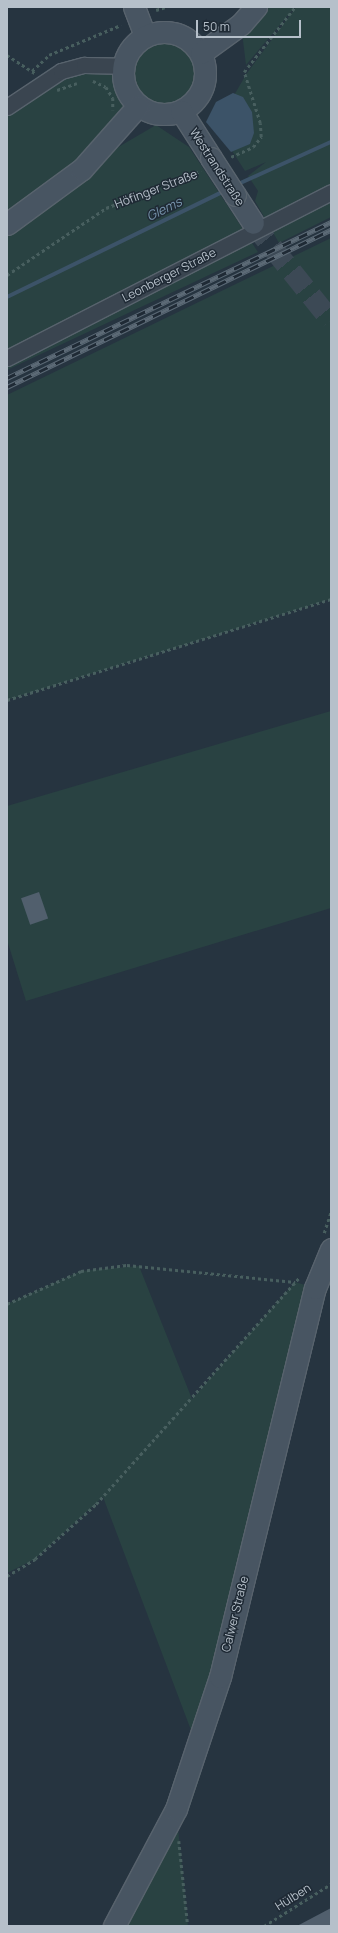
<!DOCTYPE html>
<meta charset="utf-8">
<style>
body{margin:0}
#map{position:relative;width:338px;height:1933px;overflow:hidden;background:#263440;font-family:Manrope,sans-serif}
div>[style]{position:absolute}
.green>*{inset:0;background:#294242}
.round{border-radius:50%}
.water>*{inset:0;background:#3c5368}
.stream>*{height:4px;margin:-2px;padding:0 2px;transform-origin:2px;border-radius:2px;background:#3c5368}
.building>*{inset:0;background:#515f6d;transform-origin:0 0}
.secondary-tunnel>*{height:21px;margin-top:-10.5px;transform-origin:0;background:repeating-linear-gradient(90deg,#3c4955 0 21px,transparent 0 31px)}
.path>*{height:2.5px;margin-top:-1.25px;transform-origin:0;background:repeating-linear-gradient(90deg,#485f5f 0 3px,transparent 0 6px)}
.roads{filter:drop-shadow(1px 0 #58636d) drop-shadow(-1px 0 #58636d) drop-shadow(0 1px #58636d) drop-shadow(0 -1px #58636d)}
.street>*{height:15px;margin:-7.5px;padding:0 7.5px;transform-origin:7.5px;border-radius:7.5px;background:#3a4550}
.secondary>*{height:21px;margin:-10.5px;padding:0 10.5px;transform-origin:10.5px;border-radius:10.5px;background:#485562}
.secondary>.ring{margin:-10.5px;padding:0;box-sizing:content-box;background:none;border:21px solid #485562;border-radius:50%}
.rail>*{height:4.5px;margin-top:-2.25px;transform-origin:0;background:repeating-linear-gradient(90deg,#1f2a35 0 9px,#5c6a76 0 18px);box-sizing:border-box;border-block:1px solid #5c6a76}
.bridges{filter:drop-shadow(1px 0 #58636d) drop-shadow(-1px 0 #58636d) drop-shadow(0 1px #58636d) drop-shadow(0 -1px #58636d)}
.secondary-bridge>*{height:21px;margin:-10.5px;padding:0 10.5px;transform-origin:10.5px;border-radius:10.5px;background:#485562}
span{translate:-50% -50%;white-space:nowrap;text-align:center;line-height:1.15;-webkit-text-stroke:3px #1f2a35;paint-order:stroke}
.street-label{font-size:12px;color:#b6c0ca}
.water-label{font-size:13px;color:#7794ac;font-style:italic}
.frame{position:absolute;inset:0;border:8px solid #b6c0ca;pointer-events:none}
.scale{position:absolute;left:196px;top:20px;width:105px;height:18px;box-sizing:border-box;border:2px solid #b6c0ca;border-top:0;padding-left:5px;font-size:12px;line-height:14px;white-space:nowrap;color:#b6c0ca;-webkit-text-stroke:3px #1f2a35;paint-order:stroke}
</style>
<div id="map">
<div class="green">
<div style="clip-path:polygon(256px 7px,295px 7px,246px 65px,241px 24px)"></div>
<div style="clip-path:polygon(296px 7px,331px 7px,331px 217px,279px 243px,255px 201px,258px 191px,248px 176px,266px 162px,245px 171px,216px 126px,247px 73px)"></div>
<div class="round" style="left:133px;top:38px;width:66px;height:66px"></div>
<div style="clip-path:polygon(84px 65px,123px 66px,138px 106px,86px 166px,156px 125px,189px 147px,258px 252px,7px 370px,7px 114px,35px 98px,47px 84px)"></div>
<div style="clip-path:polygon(331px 238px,331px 599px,7px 700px,7px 395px)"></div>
<div style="clip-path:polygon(331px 711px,331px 908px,26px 1001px,7px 940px,7px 806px)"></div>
<div style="clip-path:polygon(139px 1266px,192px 1399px,295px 1282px,315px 1288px,197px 1746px,103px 1497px,35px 1559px,7px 1573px,7px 1304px,81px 1271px)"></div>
<div style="clip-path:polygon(176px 1809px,188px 1926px,114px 1926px)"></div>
</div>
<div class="water">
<div style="clip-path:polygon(233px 93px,243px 97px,252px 112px,254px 133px,250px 144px,231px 152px,206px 122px,216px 102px)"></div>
</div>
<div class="stream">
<div style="left:236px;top:185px;width:104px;rotate:-24.4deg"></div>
<div style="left:7px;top:297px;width:242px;rotate:-26deg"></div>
</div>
<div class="building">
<div style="left:39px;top:892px;width:28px;height:19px;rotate:71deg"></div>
<div style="clip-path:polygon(331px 1908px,331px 1926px,297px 1926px)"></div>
</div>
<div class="secondary-tunnel">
<div style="left:253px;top:223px;width:124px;rotate:51.2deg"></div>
</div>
<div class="path">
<div style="left:156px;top:10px;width:9px;rotate:-18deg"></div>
<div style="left:7px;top:55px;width:33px;rotate:33deg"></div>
<div style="left:32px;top:71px;width:23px;rotate:-43deg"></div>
<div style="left:49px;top:55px;width:78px;rotate:-22.6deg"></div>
<div style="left:93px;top:81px;width:14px;rotate:25deg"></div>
<div style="left:106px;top:87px;width:13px;rotate:58deg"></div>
<div style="left:113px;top:98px;width:12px;rotate:90deg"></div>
<div style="left:57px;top:90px;width:21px;rotate:-19deg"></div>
<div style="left:231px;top:157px;width:24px;rotate:-24deg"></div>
<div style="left:253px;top:147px;width:13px;rotate:-51deg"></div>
<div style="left:261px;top:137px;width:14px;rotate:-94deg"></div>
<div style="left:260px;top:123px;width:53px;rotate:-107.4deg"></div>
<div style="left:244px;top:72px;width:83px;rotate:-51.9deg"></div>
<div style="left:7px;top:275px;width:120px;rotate:-34.1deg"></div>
<div style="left:106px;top:208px;width:102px;rotate:-21.3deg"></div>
<div style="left:7px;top:700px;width:339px;rotate:-17.3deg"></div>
<div style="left:324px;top:1233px;width:23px;rotate:-72deg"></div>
<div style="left:7px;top:1304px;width:81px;rotate:-24deg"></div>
<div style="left:81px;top:1271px;width:46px;rotate:-7.4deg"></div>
<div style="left:127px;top:1265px;width:169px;rotate:5.8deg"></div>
<div style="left:7px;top:1576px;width:33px;rotate:-31deg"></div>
<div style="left:35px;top:1559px;width:82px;rotate:-42deg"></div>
<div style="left:96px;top:1504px;width:305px;rotate:-48.1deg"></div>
<div style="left:179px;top:1841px;width:85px;rotate:84deg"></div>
<div style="left:264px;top:1926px;width:79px;rotate:-32.1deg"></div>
</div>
<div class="roads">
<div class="street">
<div style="left:7px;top:107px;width:65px;rotate:-33.7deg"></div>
<div style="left:61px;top:71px;width:24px;rotate:-15deg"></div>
<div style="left:84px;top:65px;width:39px;rotate:1deg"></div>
<div style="left:7px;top:358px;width:364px;rotate:-27.1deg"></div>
</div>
<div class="secondary">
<div style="left:134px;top:7px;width:31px;rotate:69deg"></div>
<div class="ring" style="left:123px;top:32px;width:61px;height:61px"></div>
<div style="left:201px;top:53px;width:49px;rotate:-35.9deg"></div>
<div style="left:241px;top:24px;width:23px;rotate:-49deg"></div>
<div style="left:181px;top:111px;width:56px;rotate:57.4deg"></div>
<div style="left:235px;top:195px;width:33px;rotate:57deg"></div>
<div style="left:7px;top:224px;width:93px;rotate:-36.3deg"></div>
<div style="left:82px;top:169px;width:84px;rotate:-48.4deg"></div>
<div style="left:114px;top:1926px;width:132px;rotate:-62.1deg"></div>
<div style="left:176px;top:1809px;width:139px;rotate:-71.6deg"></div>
<div style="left:220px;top:1677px;width:400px;rotate:-76.3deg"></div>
<div style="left:315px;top:1288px;width:42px;rotate:-67.7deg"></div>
</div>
</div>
<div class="rail">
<div style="left:7px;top:378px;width:360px;rotate:-25.7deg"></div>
<div style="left:7px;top:387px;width:360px;rotate:-25.9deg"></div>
</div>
<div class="bridges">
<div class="secondary-bridge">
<div style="left:211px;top:158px;width:44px;rotate:57deg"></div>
</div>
</div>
<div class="street-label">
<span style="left:217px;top:167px;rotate:57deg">Westrandstraße</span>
<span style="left:156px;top:189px;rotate:-21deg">Höfinger Straße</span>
<span style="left:169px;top:275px;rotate:-27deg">Leonberger Straße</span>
<span style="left:235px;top:1614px;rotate:-76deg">Calwer Straße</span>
<span style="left:293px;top:1897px;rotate:-32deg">Hülben</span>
</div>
<div class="water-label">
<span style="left:164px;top:209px;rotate:-26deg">Glems</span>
</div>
<div class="frame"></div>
<div class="scale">50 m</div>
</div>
